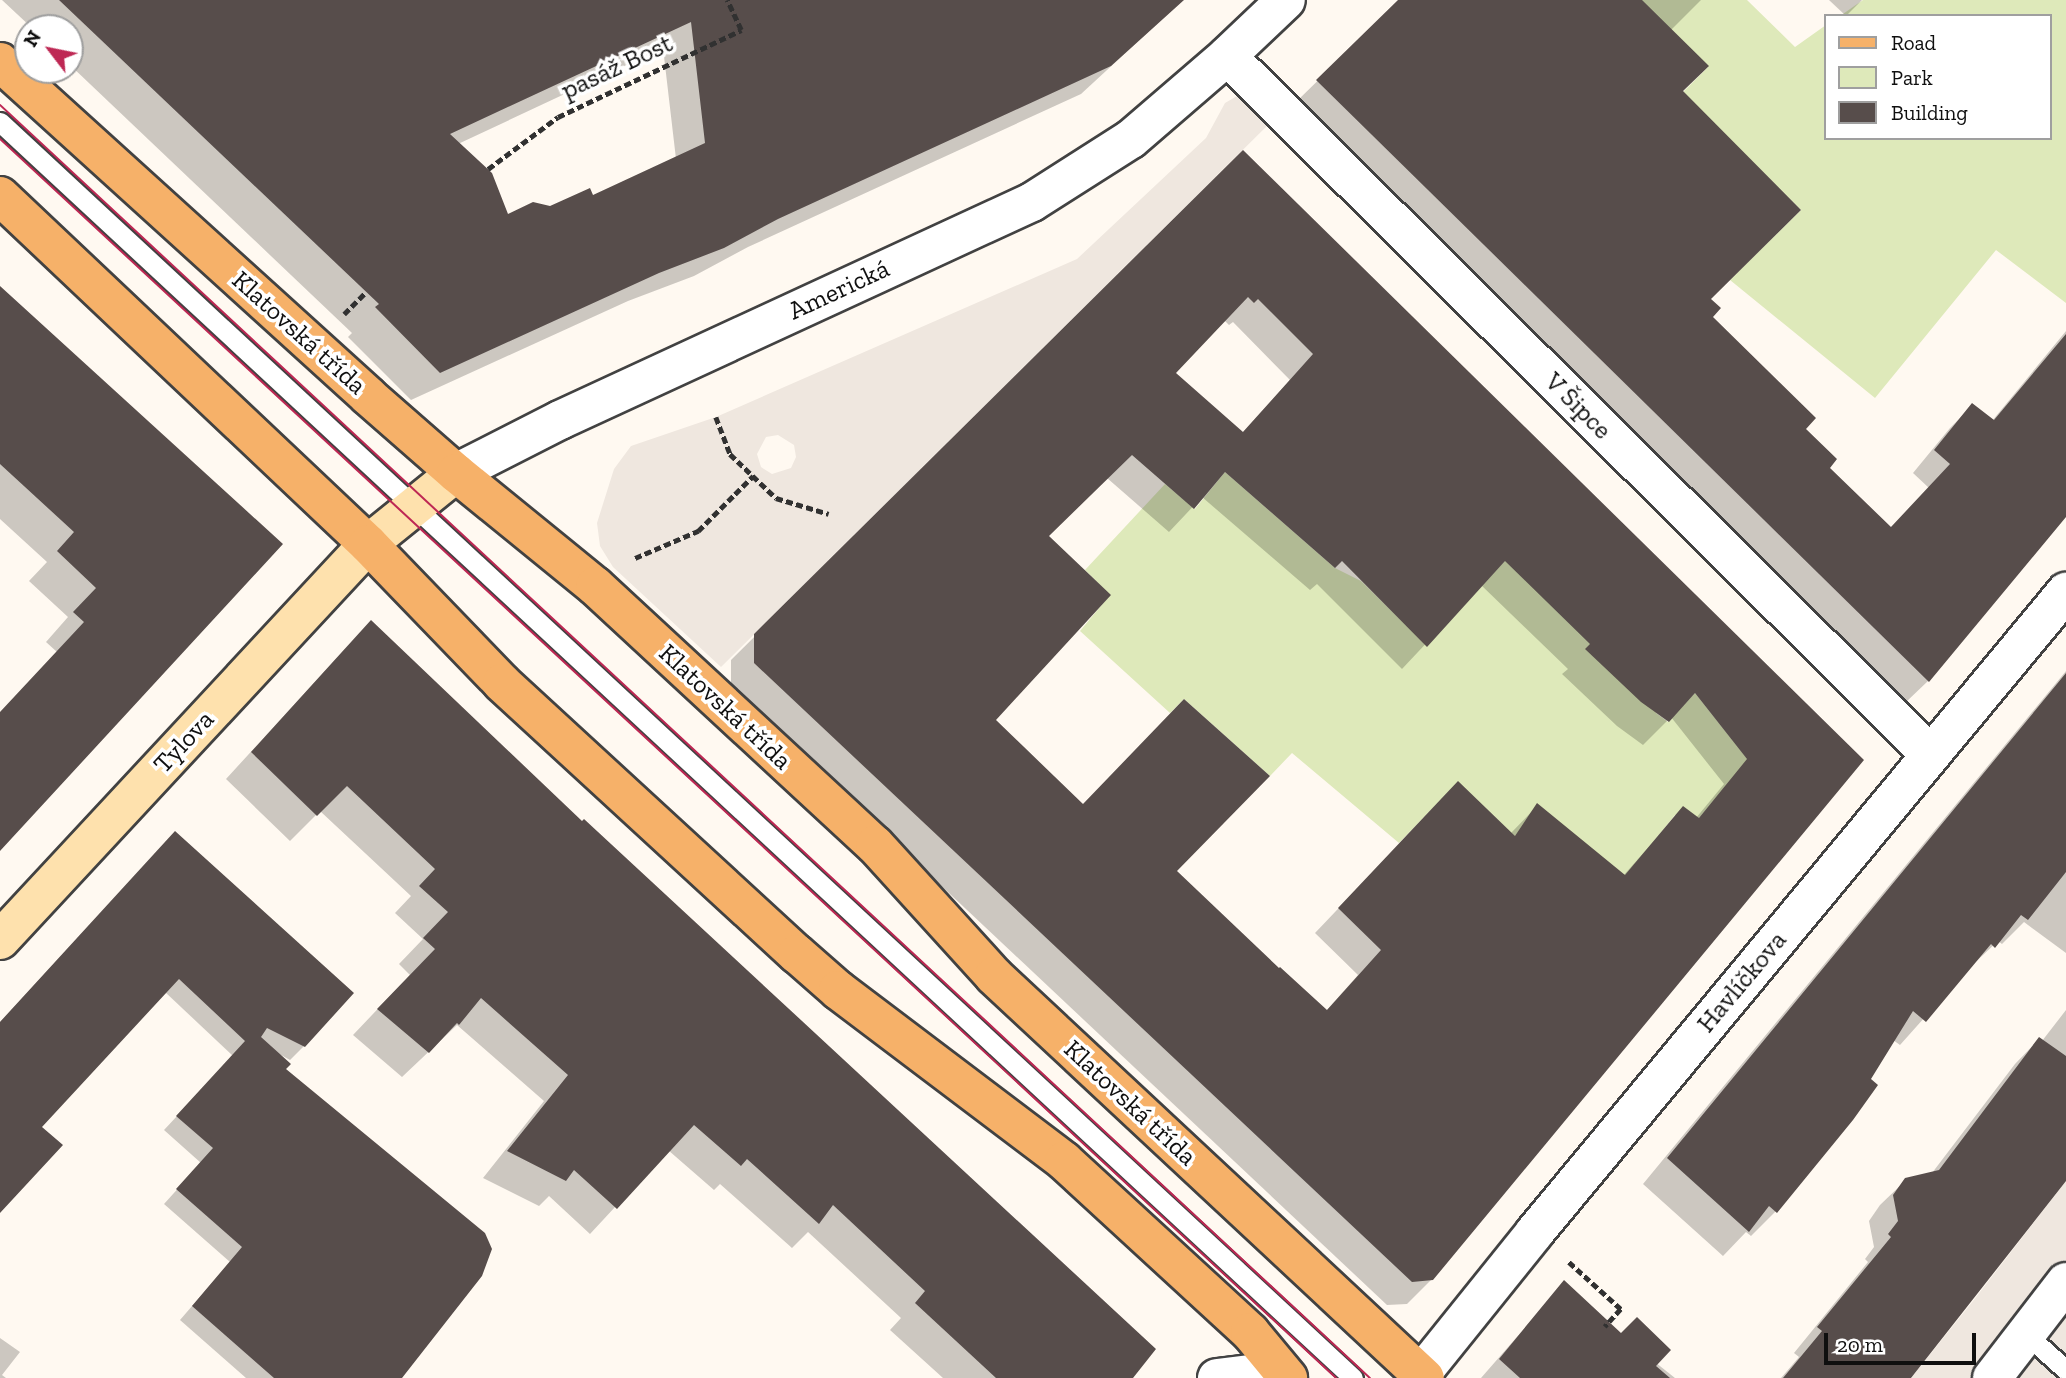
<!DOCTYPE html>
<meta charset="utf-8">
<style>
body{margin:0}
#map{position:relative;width:2066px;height:1378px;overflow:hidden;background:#fff9f1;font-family:"Zilla Slab",serif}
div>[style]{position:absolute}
.green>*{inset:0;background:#dee9ba}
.plaza>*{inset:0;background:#efe7df}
.shadow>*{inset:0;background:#0003}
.building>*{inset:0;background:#574d4b}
.path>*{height:4.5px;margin-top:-2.25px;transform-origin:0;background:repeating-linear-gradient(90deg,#313131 0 7px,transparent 0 10.5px)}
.roads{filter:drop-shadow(2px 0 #424242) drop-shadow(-2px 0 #424242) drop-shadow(0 2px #424242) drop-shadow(0 -2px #424242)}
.lane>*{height:19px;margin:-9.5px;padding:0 9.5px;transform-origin:9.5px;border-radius:9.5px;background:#fff}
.street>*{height:38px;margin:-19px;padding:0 19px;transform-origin:19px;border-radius:19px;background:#fff}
.secondary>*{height:38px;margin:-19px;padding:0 19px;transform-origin:19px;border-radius:19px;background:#fee1ad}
.primary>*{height:38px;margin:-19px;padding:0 19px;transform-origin:19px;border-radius:19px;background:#f6b169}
.tram>*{height:2px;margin:-1px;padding:0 1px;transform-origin:1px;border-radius:1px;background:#be2854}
span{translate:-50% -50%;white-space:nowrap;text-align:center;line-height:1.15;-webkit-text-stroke:7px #fff;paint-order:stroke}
.street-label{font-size:26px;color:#0f0f0f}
.legend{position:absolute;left:1824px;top:14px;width:228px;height:126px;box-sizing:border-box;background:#fff;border:2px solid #9f9f9f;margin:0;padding:9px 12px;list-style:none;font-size:21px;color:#0f0f0f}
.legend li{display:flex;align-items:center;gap:14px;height:35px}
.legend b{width:35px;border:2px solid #9f9f9f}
.north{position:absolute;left:14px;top:14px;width:70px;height:70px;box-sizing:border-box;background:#fff;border:2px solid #9f9f9f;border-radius:50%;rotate:302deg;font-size:19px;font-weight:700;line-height:28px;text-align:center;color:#0f0f0f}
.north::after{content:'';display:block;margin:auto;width:24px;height:32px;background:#be2854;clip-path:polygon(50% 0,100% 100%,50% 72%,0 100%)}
.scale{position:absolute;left:1824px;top:1333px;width:152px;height:32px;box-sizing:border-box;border:4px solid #0f0f0f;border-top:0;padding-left:9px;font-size:21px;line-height:24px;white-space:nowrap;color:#0f0f0f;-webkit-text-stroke:5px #fff;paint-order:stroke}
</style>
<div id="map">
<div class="green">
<div style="clip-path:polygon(1593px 0,1747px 0,1795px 47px,1826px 25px,1826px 138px,2050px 138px,2050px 16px,1840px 16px,1863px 0,2066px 0,2066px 303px,1996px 250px,1875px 398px,1730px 280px,1801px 210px,1682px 93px,1708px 67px)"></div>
<div style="clip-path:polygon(1225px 472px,1335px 568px,1361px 581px,1427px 646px,1512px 553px,1663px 702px,1656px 713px,1668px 722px,1695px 693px,1749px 761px,1699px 818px,1675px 815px,1626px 876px,1546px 866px,1458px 782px,1399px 843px,1292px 753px,1270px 776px,1184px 699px,1170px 713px,1080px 631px,1110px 595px,1085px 570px,1165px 484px,1195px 509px)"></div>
</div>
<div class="plaza">
<div style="clip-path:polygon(evenodd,1256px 85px,1282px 111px,721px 667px,613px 567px,600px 546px,597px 523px,614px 469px,631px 446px,716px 417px,1077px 259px,1206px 138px,1225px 103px,1256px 85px,778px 435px,794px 445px,796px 457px,791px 468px,772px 474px,761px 467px,757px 454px,766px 437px,778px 435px)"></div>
<div style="clip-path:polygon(2066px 1181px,2066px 1378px,1911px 1378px,1973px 1301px)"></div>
</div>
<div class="shadow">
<div style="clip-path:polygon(evenodd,2px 0,1183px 0,1081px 94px,748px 247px,694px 276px,628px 301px,411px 400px,348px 337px,352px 333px,70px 65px,70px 28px,32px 28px,2px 0,663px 48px,676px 159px,593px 197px,508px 216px,458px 144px,663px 48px)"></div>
<div style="clip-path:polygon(1400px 0,1701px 0,1670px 31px,1710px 317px,1804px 429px,1828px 469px,1891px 528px,1929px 488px,1913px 473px,1950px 428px,1973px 405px,1992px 421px,2066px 331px,2066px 515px,1928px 681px,1905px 703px,1295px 103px)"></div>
<div style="clip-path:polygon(1829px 0,1862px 0,1846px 16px)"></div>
<div style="clip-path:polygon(evenodd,1243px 152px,1862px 760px,1432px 1279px,1407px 1304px,1387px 1305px,731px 688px,731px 660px,1243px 152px,1224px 320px,1229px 325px,1233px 322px,1290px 380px,1242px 433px,1173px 373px,1224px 320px,1243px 152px,1107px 478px,1169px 532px,1202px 497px,1310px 590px,1317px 584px,1402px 669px,1481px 585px,1568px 669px,1562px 674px,1617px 726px,1643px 745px,1671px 717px,1724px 784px,1696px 818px,1683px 808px,1623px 876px,1537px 806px,1510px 834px,1434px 808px,1315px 933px,1358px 975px,1326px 1011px,1279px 971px,1175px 871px,1083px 806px,993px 720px,1047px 537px,1107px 478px)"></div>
<div style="clip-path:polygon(0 289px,280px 544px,0 847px,0 713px,57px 652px,46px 642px,68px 617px,29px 581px,47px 562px,0 519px)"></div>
<div style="clip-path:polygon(345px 649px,1131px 1378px,943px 1378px,890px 1330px,901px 1318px,808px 1232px,792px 1248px,720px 1184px,714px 1190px,668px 1150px,590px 1234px,549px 1196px,539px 1206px,483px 1178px,544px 1101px,457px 1025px,402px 1077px,353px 1035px,410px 975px,399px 964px,423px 939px,395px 913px,411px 896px,320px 811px,290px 841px,226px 779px)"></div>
<div style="clip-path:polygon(2066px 671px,2066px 953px,2024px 922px,2002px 944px,1998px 941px,1967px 970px,1900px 1045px,1893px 1040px,1776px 1211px,1751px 1236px,1746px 1232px,1723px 1256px,1643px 1184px)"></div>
<div style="clip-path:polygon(162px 847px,304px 1046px,290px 1060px,281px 1055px,284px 1069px,399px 1378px,246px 1378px,180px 1320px,230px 1262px,164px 1204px,201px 1163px,164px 1130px,233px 1056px,165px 992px,40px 1127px,0 1210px,0 1022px)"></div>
<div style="clip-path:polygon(2066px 1010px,2066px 1177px,1908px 1378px,1781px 1378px,1799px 1357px,1794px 1353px,1868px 1262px,1865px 1259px,1874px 1247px,1869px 1221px,1880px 1205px,1906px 1180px,1932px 1173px,2015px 1064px,2039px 1039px,2042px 1041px)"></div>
<div style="clip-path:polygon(1564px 1283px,1621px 1335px,1675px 1378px,1481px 1378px)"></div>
<div style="clip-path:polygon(0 1338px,20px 1352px,2px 1375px,6px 1378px,0 1378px)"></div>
</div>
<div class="building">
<div style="clip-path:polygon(evenodd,59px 0,1184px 0,1111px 66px,778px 219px,724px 248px,659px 273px,440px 373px,375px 307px,379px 304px,59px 0,691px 22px,705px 143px,593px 195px,590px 188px,550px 206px,533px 202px,508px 214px,492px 173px,450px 134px,691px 22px)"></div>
<div style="clip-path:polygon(1398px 0,1642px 0,1709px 66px,1683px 91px,1801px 210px,1711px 299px,1721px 308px,1713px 317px,1816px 418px,1806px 429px,1837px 459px,1830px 468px,1891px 527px,1950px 464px,1934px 450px,1972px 403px,1994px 420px,2066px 334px,2066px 517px,1929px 682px,1316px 80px)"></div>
<div style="clip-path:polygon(evenodd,1243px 150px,1864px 760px,1433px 1280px,1412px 1282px,754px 663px,754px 634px,1243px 150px,1248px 297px,1254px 303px,1258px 299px,1313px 354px,1243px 432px,1176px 373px,1248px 297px,1243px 150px,1132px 455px,1194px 509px,1225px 472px,1335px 568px,1342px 561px,1427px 647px,1505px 561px,1590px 644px,1585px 649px,1641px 702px,1669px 722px,1695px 693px,1747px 759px,1699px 818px,1683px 806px,1625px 875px,1537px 803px,1515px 836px,1458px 781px,1338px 908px,1381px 950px,1327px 1010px,1280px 967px,1279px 968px,1177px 871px,1270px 776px,1184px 699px,1083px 804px,996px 720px,1111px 595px,1049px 536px,1132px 455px)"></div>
<div style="clip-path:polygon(0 286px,283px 544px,0 851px,0 712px,84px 622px,73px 612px,96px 588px,57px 551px,74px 532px,0 464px)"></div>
<div style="clip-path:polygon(371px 620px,582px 821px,584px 819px,1156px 1349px,1133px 1378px,996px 1378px,915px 1303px,925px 1291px,833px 1205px,819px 1224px,747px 1159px,741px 1166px,694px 1125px,617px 1209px,574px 1170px,566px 1181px,507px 1151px,568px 1075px,481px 998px,459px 1025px,457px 1023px,429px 1053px,377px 1009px,435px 949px,423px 938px,448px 912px,419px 886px,435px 869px,347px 786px,317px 816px,251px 752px)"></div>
<div style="clip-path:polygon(2066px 673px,2066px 872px,2028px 920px,2021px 915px,1995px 948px,1991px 944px,1926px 1022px,1913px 1011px,1871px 1079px,1878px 1085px,1853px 1120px,1777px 1213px,1769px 1206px,1749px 1232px,1667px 1158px)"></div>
<div style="clip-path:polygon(175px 831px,354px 993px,305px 1047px,267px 1028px,261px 1037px,291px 1064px,286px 1069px,485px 1233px,492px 1249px,482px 1276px,402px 1378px,274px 1378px,192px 1306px,242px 1247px,176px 1189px,213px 1148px,176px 1116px,245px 1041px,179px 979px,42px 1127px,63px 1145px,0 1213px,0 1022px)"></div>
<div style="clip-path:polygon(2039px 1037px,2066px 1056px,2066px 1181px,1911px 1378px,1783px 1378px,1822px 1331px,1817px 1327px,1891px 1237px,1888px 1234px,1898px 1221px,1893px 1195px,1905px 1178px,1939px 1170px)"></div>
<div style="clip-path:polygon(1564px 1280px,1621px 1333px,1637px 1317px,1671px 1350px,1656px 1366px,1670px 1378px,1520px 1378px,1499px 1359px)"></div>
</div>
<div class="path">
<div style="left:488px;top:169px;width:87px;rotate:-36.6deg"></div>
<div style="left:558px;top:117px;width:203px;rotate:-25.4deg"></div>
<div style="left:741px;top:30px;width:33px;rotate:-115deg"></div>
<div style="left:344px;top:314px;width:31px;rotate:-45deg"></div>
<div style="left:716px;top:417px;width:40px;rotate:69deg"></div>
<div style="left:730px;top:454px;width:64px;rotate:43.7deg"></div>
<div style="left:776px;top:498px;width:55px;rotate:16.8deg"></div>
<div style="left:635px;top:558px;width:69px;rotate:-23.2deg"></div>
<div style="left:698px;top:531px;width:78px;rotate:-45deg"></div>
<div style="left:1569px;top:1262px;width:70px;rotate:42.1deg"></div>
<div style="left:1621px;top:1309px;width:24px;rotate:132deg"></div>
</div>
<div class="roads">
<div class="lane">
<div style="left:0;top:122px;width:1846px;rotate:42.87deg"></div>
<div style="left:2026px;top:1334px;width:54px;rotate:42deg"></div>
</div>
<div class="street">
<div style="left:1227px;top:56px;width:992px;rotate:44.8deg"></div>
<div style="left:456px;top:473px;width:117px;rotate:-27deg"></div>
<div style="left:560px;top:420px;width:520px;rotate:-24.79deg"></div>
<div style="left:1032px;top:202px;width:117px;rotate:-32.5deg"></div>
<div style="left:1131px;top:139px;width:127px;rotate:-40.8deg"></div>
<div style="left:1227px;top:56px;width:81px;rotate:-43.5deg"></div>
<div style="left:1421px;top:1374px;width:182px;rotate:-51.2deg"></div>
<div style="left:1535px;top:1232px;width:832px;rotate:-50.32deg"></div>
<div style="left:1217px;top:1378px;width:34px;rotate:-7deg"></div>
<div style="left:1251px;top:1374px;width:15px;rotate:16deg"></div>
<div style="left:1992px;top:1378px;width:121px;rotate:-52.4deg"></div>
</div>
<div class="secondary">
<div style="left:0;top:940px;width:541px;rotate:-47.1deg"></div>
<div style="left:368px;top:544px;width:113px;rotate:-38.9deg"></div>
</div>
<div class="primary">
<div style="left:0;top:62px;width:497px;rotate:42.2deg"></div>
<div style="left:368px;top:396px;width:117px;rotate:41.2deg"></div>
<div style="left:456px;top:473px;width:179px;rotate:39.1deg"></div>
<div style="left:595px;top:586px;width:381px;rotate:42.8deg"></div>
<div style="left:875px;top:845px;width:177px;rotate:47.7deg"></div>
<div style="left:994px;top:976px;width:589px;rotate:43.01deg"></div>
<div style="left:0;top:196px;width:506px;rotate:43.4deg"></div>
<div style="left:368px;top:544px;width:193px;rotate:46deg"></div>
<div style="left:502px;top:683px;width:401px;rotate:42.6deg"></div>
<div style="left:797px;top:954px;width:55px;rotate:41.3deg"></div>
<div style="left:838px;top:990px;width:283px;rotate:37.1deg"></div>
<div style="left:1064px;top:1161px;width:253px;rotate:42.6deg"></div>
<div style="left:1250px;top:1332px;width:60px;rotate:50.4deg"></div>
</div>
</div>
<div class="tram">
<div style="left:0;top:105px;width:1870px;rotate:42.9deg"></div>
<div style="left:0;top:139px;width:1822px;rotate:42.84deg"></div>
</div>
<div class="street-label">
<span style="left:617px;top:67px;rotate:-25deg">pasáž Bost</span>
<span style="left:839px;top:290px;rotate:-25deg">Americká</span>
<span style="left:299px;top:333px;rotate:42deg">Klatovská třída</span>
<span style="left:1578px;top:406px;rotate:45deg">V Šipce</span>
<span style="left:725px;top:707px;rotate:43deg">Klatovská třída</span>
<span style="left:184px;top:742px;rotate:-47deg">Tylova</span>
<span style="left:1742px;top:982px;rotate:-50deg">Havlíčkova</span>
<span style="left:1130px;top:1103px;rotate:43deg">Klatovská třída</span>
</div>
<ul class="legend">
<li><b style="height:9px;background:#f6b169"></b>Road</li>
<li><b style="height:19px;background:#dee9ba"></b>Park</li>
<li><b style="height:19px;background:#574d4b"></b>Building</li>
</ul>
<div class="north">N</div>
<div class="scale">20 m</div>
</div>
